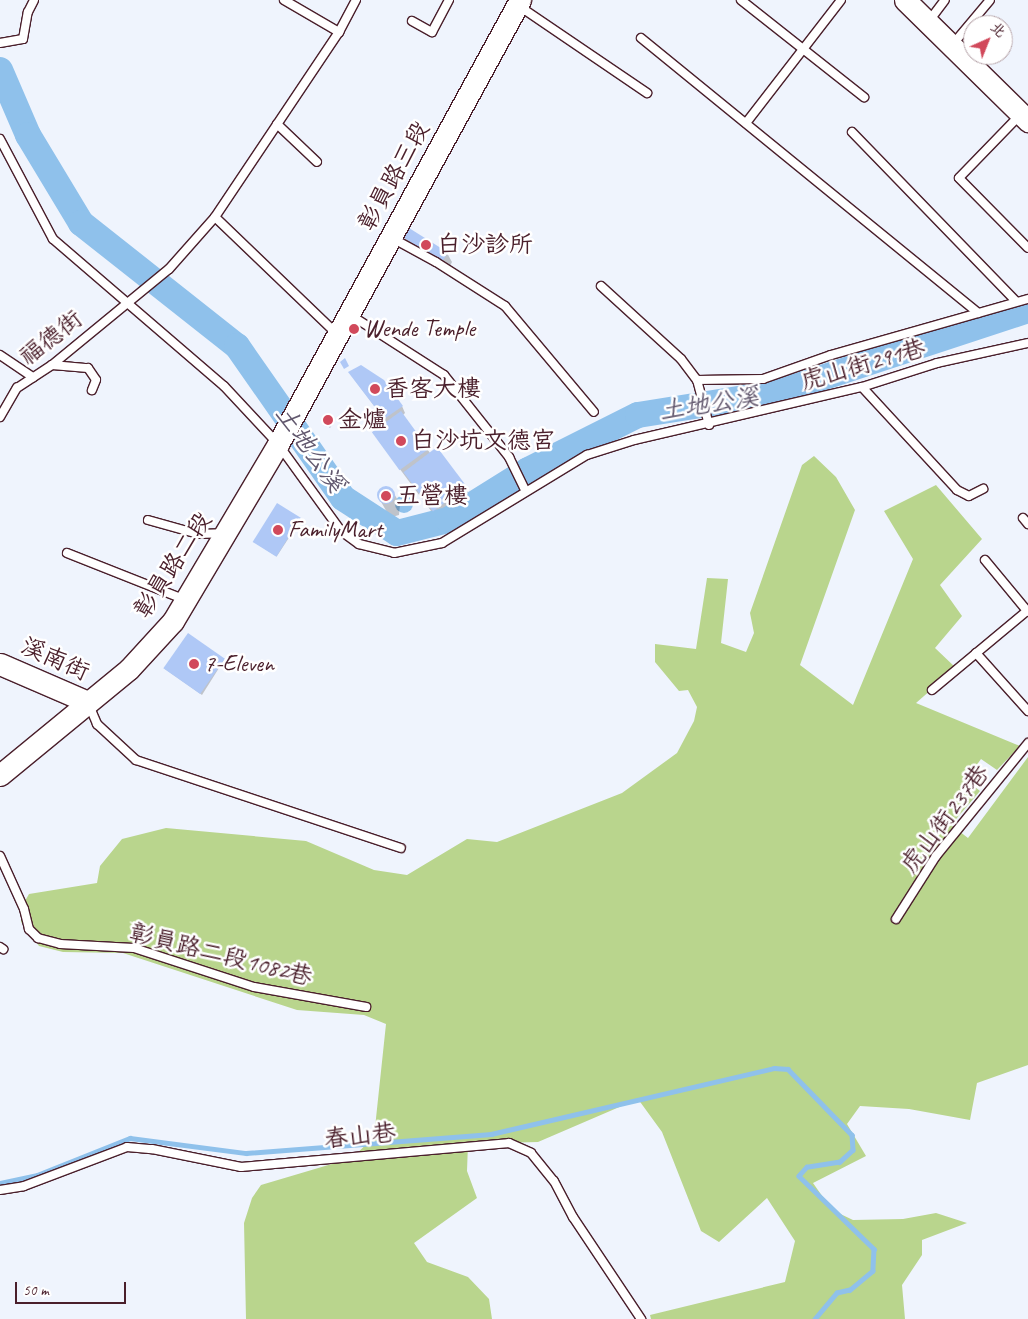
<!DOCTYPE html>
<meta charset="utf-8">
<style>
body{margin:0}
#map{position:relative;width:1028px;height:1319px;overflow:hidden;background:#eff4fd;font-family:Caveat,"LXGW WenKai TC",sans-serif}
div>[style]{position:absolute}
.green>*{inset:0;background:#b9d58d}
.water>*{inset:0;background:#8fc1eb}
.round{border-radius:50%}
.shadow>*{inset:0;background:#0003;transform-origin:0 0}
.stream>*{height:4.5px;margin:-2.25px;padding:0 2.25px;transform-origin:2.25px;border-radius:2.25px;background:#8fc1eb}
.river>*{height:26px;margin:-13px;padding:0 13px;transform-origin:13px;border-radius:13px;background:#8fc1eb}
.building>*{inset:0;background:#afc8f6;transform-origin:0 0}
.roads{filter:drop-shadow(1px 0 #4a1f2b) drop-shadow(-1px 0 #4a1f2b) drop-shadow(0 1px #4a1f2b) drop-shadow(0 -1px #4a1f2b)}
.lane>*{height:8px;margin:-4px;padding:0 4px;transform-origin:4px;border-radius:4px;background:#fff}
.secondary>*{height:21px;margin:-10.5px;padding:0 10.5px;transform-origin:10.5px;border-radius:10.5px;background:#fff}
.dots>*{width:14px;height:14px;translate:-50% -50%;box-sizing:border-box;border:2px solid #fff;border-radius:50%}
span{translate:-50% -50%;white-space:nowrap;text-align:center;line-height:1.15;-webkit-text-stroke:5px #fff;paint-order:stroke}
.street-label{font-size:24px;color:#4a1f2b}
.poi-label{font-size:24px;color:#4a1f2b}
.left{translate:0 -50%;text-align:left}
.water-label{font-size:25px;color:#62586e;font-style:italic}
.north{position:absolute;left:963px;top:15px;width:50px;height:50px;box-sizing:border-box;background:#fff;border:1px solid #b7a5aa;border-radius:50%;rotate:44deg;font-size:14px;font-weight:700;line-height:20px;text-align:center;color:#4a1f2b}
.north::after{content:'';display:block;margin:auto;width:18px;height:22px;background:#d1495b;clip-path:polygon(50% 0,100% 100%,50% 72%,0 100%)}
.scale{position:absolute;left:15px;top:1282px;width:111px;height:22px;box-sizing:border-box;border:2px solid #4a1f2b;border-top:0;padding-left:6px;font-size:15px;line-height:18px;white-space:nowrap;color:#4a1f2b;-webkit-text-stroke:4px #fff;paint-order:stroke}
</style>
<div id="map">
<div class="green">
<div style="clip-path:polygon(814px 456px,836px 477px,855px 510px,800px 665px,853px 705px,913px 559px,884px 511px,936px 485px,982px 539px,940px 585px,962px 616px,935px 648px,956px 668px,916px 703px,1020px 746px,997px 770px,981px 759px,966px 780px,980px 791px,951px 825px,968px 838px,1028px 757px,1028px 1065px,977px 1083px,970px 1120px,909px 1109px,860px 1106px,847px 1124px,866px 1156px,813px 1183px,832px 1210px,853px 1220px,903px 1219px,936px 1213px,967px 1223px,922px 1240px,922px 1255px,902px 1285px,905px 1319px,651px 1319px,650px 1315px,785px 1282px,795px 1241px,767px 1198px,719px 1242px,701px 1231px,662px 1132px,638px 1099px,538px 1142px,468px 1144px,467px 1171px,477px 1198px,414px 1243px,427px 1262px,468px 1277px,489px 1299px,492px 1319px,246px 1319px,244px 1223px,252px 1198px,261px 1185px,352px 1158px,374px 1137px,386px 1024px,364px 1015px,297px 1010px,123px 953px,63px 952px,39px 946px,21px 922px,21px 908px,29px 894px,97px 883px,100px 866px,122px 839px,166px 828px,306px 841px,374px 870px,407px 875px,467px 839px,497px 842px,622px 793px,677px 753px,694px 721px,697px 707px,688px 690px,679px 691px,655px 662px,655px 644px,696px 649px,707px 578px,728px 579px,721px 643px,746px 652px,754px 633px,750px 613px,802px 465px)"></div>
</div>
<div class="water">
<div class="round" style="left:395px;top:495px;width:18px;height:18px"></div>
</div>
<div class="shadow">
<div style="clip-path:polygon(405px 238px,447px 253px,452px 262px,448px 270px,410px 247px)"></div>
<div style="clip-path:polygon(354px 379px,402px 406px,405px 413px,403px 415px,430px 453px,465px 486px,468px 493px,437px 519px,379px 441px,387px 423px)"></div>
<div style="clip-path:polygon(327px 416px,334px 422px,330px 428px,324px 423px)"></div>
<div style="clip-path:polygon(382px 488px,392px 490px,400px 504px,399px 515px,392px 517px,388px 514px,380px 500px)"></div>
<div style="left:278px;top:505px;width:27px;height:44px;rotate:33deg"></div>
<div style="clip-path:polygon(224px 660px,202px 695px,165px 669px)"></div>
</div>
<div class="stream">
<div style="left:0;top:1183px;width:38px;rotate:-12deg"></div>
<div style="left:37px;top:1175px;width:100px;rotate:-21.7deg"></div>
<div style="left:130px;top:1138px;width:117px;rotate:7.4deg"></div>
<div style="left:246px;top:1153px;width:246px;rotate:-4.4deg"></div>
<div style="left:491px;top:1134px;width:291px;rotate:-13.1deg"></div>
<div style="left:774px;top:1068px;width:14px;rotate:4deg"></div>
<div style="left:788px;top:1069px;width:92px;rotate:45.9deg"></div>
<div style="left:852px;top:1135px;width:15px;rotate:86deg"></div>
<div style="left:853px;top:1150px;width:18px;rotate:137deg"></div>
<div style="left:840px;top:1162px;width:33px;rotate:171deg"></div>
<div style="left:807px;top:1167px;width:12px;rotate:132deg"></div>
<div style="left:799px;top:1176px;width:105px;rotate:44.2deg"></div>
<div style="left:874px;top:1249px;width:22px;rotate:93deg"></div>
<div style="left:873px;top:1271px;width:30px;rotate:140deg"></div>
<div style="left:850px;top:1290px;width:13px;rotate:167deg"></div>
<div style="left:837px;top:1293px;width:34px;rotate:130deg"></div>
</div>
<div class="river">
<div style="left:0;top:70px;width:71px;rotate:66.7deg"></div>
<div style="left:28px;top:135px;width:103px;rotate:58.9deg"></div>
<div style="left:81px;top:223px;width:199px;rotate:38.3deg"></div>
<div style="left:237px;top:346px;width:185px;rotate:55.1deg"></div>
<div style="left:343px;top:498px;width:64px;rotate:32.9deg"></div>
<div style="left:397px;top:533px;width:53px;rotate:-14.3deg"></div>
<div style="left:448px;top:520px;width:94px;rotate:-32deg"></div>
<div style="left:528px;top:470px;width:123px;rotate:-26.6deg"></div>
<div style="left:638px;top:415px;width:140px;rotate:-9.1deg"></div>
<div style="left:776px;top:393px;width:265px;rotate:-18.2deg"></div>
</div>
<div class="building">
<div style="left:409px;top:228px;width:46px;height:11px;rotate:32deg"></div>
<div style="clip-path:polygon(345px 358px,349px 366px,344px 369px,340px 362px)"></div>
<div style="clip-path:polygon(361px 365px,384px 380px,403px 406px,384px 419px,348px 372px)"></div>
<div style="left:401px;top:411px;width:47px;height:36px;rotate:54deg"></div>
<div class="round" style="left:322px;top:415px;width:12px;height:12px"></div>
<div style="left:437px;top:447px;width:49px;height:42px;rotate:53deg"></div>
<div class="round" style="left:377px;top:486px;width:18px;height:18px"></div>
<div style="left:277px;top:503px;width:28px;height:46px;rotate:32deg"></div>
<div style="left:188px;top:633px;width:45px;height:43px;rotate:35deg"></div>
</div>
<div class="roads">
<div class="lane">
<div style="left:284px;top:0;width:64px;rotate:30.2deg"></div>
<div style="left:741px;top:0;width:157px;rotate:38.3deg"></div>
<div style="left:519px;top:6px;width:155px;rotate:34.2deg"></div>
<div style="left:412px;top:21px;width:23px;rotate:29deg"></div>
<div style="left:432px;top:32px;width:36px;rotate:-62deg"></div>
<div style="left:929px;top:21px;width:26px;rotate:-53deg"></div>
<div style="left:641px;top:38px;width:435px;rotate:39.2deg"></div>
<div style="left:0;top:43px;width:23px;rotate:-10deg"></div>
<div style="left:23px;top:39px;width:27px;rotate:-80deg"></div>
<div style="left:28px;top:12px;width:13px;rotate:-63deg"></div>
<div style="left:953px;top:44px;width:57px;rotate:-49.9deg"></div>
<div style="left:1019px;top:116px;width:86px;rotate:134.1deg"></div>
<div style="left:959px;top:178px;width:98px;rotate:45.4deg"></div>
<div style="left:746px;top:123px;width:155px;rotate:-52.3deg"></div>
<div style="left:277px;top:124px;width:55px;rotate:43.5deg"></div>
<div style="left:852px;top:132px;width:235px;rotate:45.9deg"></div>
<div style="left:0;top:139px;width:113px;rotate:62.1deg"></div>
<div style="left:53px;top:239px;width:225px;rotate:40.7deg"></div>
<div style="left:224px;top:386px;width:79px;rotate:47deg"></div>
<div style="left:278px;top:444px;width:107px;rotate:54.1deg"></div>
<div style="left:341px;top:531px;width:22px;rotate:36deg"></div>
<div style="left:359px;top:544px;width:36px;rotate:14deg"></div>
<div style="left:394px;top:553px;width:49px;rotate:-11.8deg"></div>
<div style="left:442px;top:543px;width:170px;rotate:-31.3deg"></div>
<div style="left:587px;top:455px;width:49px;rotate:-17.7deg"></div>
<div style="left:634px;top:440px;width:234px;rotate:-13.1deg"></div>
<div style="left:862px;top:387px;width:79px;rotate:-17.7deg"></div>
<div style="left:937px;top:363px;width:93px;rotate:-12.4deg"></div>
<div style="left:215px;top:217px;width:168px;rotate:43.8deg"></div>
<div style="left:392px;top:238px;width:50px;rotate:28.6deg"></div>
<div style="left:436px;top:262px;width:82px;rotate:32.5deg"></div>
<div style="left:505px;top:306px;width:138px;rotate:50deg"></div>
<div style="left:601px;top:286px;width:108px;rotate:42.4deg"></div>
<div style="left:681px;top:359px;width:26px;rotate:53deg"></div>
<div style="left:349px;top:314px;width:113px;rotate:32.7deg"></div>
<div style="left:444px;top:375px;width:105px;rotate:51.6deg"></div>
<div style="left:509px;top:457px;width:37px;rotate:64deg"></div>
<div style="left:0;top:355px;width:40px;rotate:34deg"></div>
<div style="left:52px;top:365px;width:36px;rotate:5deg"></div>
<div style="left:88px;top:368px;width:14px;rotate:56deg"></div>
<div style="left:96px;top:380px;width:11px;rotate:112deg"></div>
<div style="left:862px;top:387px;width:140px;rotate:47.3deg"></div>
<div style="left:957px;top:490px;width:13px;rotate:27deg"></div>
<div style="left:969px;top:496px;width:16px;rotate:-27deg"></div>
<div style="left:0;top:417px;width:34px;rotate:-60deg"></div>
<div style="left:17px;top:388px;width:42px;rotate:-33.3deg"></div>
<div style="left:52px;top:365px;width:151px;rotate:-39.4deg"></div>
<div style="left:169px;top:269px;width:69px;rotate:-48.5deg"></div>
<div style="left:215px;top:217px;width:223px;rotate:-56.2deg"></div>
<div style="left:339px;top:32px;width:36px;rotate:-62deg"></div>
<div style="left:709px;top:425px;width:47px;rotate:-104.9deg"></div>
<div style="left:697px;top:380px;width:66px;rotate:-0.9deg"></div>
<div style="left:763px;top:379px;width:72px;rotate:-19.4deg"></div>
<div style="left:831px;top:355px;width:205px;rotate:-15.9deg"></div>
<div style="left:1023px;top:518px;width:8px;rotate:50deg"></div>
<div style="left:148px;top:520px;width:52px;rotate:15.6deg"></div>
<div style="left:198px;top:534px;width:24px;rotate:-2deg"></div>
<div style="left:67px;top:553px;width:125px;rotate:21.6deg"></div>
<div style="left:985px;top:560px;width:67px;rotate:50.4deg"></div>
<div style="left:976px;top:653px;width:78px;rotate:48.1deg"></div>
<div style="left:932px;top:690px;width:125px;rotate:-39.8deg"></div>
<div style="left:89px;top:705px;width:21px;rotate:67deg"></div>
<div style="left:97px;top:724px;width:53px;rotate:42.7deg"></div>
<div style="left:136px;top:760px;width:279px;rotate:18.4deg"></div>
<div style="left:0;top:856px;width:58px;rotate:65.6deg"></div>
<div style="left:24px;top:909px;width:21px;rotate:76deg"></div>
<div style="left:29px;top:929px;width:13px;rotate:45deg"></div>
<div style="left:38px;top:938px;width:23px;rotate:15deg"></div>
<div style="left:60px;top:944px;width:74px;rotate:3.1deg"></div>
<div style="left:134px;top:948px;width:126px;rotate:18deg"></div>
<div style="left:254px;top:987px;width:114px;rotate:10.1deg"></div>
<div style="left:896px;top:919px;width:75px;rotate:-57.6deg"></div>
<div style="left:936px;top:856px;width:146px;rotate:-50.8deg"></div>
<div style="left:0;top:947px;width:4px;rotate:34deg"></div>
<div style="left:0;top:1190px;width:24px;rotate:-9deg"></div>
<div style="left:24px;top:1186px;width:110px;rotate:-20.7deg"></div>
<div style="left:127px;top:1147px;width:25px;rotate:5deg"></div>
<div style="left:152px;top:1149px;width:91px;rotate:11.4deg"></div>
<div style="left:241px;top:1167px;width:269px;rotate:-5.1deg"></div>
<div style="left:509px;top:1143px;width:24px;rotate:24deg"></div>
<div style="left:531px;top:1153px;width:36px;rotate:51deg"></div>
<div style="left:554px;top:1181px;width:41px;rotate:62.2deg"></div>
<div style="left:573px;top:1217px;width:123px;rotate:56.3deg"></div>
</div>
<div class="secondary">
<div style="left:905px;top:0;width:173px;rotate:44.5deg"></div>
<div style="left:0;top:664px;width:96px;rotate:23.4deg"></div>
<div style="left:0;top:775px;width:167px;rotate:-39.4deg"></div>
<div style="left:129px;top:669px;width:65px;rotate:-47.5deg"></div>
<div style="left:173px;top:621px;width:206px;rotate:-59.3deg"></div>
<div style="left:278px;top:444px;width:506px;rotate:-61.41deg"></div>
</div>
</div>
<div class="dots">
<div style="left:426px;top:245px;background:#d1495b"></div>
<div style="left:354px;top:329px;background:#d1495b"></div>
<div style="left:375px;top:389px;background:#d1495b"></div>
<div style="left:328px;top:420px;background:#d1495b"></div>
<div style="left:401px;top:441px;background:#d1495b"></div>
<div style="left:386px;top:496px;background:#d1495b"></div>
<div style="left:278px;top:530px;background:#d1495b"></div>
<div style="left:194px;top:664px;background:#d1495b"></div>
</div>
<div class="street-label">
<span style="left:394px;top:176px;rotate:-61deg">彰員路三段</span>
<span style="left:51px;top:338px;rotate:-38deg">福德街</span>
<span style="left:863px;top:365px;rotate:-16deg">虎山街291巷</span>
<span style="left:173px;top:565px;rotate:-57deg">彰員路二段</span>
<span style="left:55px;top:659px;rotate:24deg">溪南街</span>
<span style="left:945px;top:819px;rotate:-53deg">虎山街237巷</span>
<span style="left:221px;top:955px;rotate:14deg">彰員路二段1082巷</span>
<span style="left:360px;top:1136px;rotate:-6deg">春山巷</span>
</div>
<div class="poi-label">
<span class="left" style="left:437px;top:245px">白沙診所</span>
<span class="left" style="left:364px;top:329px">Wende Temple</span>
<span class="left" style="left:385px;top:389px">香客大樓</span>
<span class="left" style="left:338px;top:420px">金爐</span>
<span class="left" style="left:411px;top:441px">白沙坑文德宮</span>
<span class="left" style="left:396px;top:496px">五營樓</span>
<span class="left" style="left:288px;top:530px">FamilyMart</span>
<span class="left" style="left:204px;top:664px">7-Eleven</span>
</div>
<div class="water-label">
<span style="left:709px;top:404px;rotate:-9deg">土地公溪</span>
<span style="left:310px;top:449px;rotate:54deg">土地公溪</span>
</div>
<div class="north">北</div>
<div class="scale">50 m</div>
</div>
